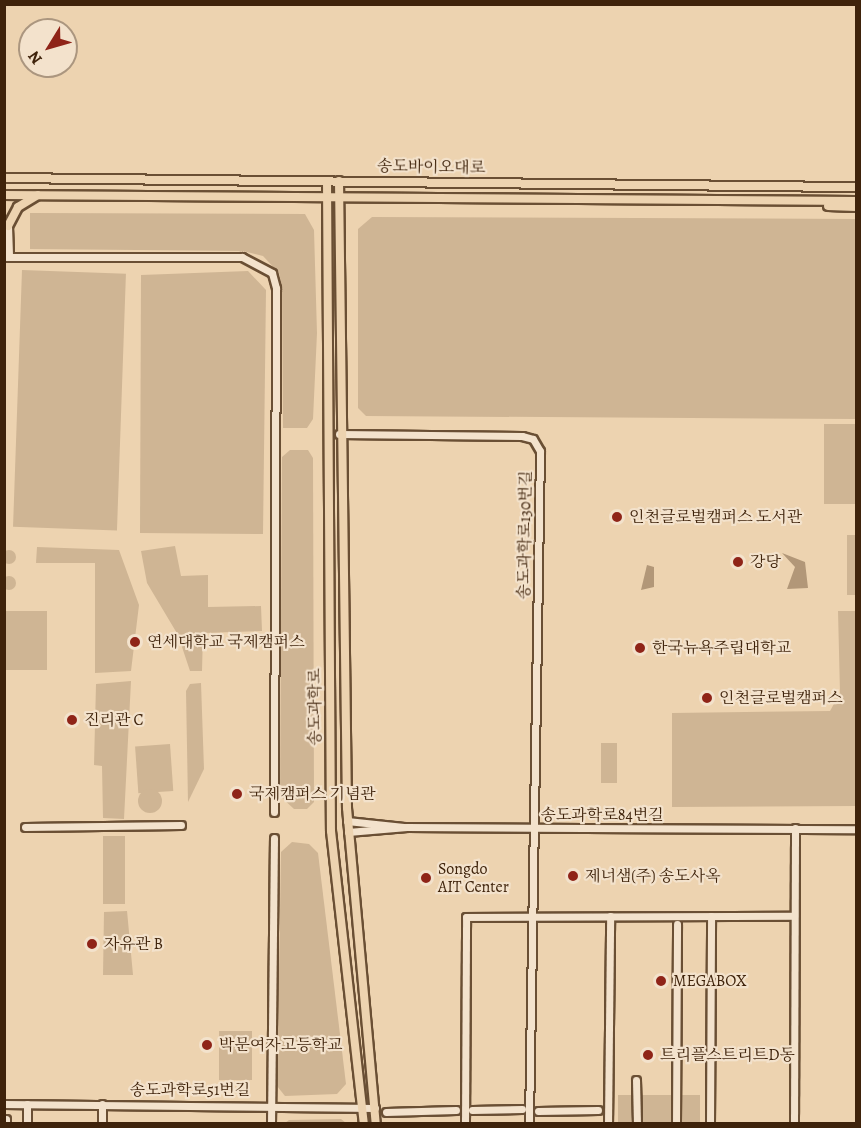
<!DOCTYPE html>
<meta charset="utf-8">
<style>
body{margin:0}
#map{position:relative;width:861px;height:1128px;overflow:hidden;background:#edd3b0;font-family:Alegreya,"Noto Serif KR",serif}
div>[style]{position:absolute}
.green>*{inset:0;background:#cfb594;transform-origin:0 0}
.round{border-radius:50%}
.water>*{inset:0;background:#b29778}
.roads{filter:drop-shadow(2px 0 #6a4f34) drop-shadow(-2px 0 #6a4f34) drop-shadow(0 2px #6a4f34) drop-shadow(0 -2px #6a4f34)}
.minor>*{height:7px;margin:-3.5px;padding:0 3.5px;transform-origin:3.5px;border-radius:3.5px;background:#f3e2cc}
.major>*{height:8px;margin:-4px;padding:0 4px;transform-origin:4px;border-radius:4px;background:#edd3b0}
.dots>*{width:16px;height:16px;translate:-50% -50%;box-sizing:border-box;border:3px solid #f3e2cc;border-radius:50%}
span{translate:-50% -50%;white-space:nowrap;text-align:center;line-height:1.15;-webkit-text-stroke:4.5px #f3e2cc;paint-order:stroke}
.street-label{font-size:16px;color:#3f230b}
.poi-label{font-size:16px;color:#3f230b}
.left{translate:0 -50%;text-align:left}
.frame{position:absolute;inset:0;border:6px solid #3f230b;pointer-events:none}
.north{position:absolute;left:18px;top:18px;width:60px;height:60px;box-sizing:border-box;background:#f3e2cc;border:2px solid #ab967f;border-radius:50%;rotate:233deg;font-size:16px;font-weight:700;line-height:24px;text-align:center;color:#3f230b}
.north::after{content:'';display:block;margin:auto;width:21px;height:27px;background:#8f2418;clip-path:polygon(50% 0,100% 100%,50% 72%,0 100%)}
</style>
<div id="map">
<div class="green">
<div style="clip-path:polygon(30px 213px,305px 214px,314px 230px,317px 333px,313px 419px,307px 428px,283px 428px,282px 287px,279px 273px,263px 256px,243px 251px,30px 249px)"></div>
<div style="clip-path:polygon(372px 217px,856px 219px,856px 419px,366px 416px,358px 408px,358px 229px)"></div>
<div style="left:22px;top:270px;width:104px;height:257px;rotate:2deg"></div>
<div style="clip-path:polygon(248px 271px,266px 290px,263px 534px,140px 533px,141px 275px)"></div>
<div style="left:824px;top:424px;width:32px;height:80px"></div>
<div style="clip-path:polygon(290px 450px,308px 450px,313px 458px,314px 802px,307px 809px,294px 809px,280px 796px,282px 457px)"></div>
<div style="left:847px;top:535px;width:9px;height:60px"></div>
<div style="clip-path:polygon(175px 546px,181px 576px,208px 575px,208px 607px,261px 606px,262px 631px,203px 633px,202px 671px,190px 671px,178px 635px,147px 583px,141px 551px)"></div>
<div style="clip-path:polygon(37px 547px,119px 550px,139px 605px,131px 671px,95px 673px,95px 563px,36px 563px)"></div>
<div class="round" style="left:2px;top:550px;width:14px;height:14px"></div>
<div class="round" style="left:2px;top:576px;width:14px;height:14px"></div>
<div style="left:5px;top:611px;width:42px;height:59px"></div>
<div style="clip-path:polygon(838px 611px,856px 611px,856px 806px,672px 807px,672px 713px,830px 711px,840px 693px)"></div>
<div style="clip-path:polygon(131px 681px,124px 819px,103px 818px,102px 766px,94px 765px,96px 684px)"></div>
<div style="clip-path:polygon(201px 683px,204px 769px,188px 802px,186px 691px,190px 684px)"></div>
<div style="left:601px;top:743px;width:16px;height:40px"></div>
<div style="left:170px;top:744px;width:47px;height:35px;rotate:86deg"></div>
<div class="round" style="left:138px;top:789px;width:24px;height:24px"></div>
<div style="left:103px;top:836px;width:22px;height:68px"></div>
<div style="clip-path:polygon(292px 842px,309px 844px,318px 853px,346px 1084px,337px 1094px,285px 1096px,277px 1086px,281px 852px)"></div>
<div style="clip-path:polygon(127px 911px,133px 975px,103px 975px,104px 912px)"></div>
<div style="left:252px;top:1031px;width:49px;height:33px;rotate:90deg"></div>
<div style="left:618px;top:1095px;width:82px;height:29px"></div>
<div style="clip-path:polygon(341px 1119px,346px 1123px,285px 1123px,289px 1120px)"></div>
</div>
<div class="water">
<div style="clip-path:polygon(782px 553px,805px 562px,808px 588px,787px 589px,795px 567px)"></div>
<div style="clip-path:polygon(647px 565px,654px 567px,654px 587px,641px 590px)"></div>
</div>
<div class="roads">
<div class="minor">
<div style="left:8px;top:226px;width:31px;rotate:88deg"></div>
<div style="left:4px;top:257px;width:238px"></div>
<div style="left:242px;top:257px;width:34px;rotate:28deg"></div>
<div style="left:272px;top:273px;width:16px;rotate:75deg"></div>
<div style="left:276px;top:288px;width:524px;rotate:90.22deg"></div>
<div style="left:339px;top:434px;width:183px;rotate:0.6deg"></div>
<div style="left:522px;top:436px;width:11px;rotate:15deg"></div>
<div style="left:533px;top:439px;width:14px;rotate:60deg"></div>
<div style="left:540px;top:451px;width:673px;rotate:90.94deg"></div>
<div style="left:347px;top:821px;width:57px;rotate:6deg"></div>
<div style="left:25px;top:827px;width:156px;rotate:-0.7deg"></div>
<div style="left:348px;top:832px;width:59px;rotate:-4.8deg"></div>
<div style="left:407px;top:827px;width:449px;rotate:0.3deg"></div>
<div style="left:636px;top:1080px;width:44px;rotate:88.7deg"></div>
<div style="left:4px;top:1104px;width:371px;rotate:0.6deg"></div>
<div style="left:102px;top:1104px;width:20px;rotate:90deg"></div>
<div style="left:472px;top:1110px;width:50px;rotate:-1.1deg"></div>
<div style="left:538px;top:1111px;width:60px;rotate:-1deg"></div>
<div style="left:386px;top:1112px;width:70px;rotate:-1.6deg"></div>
<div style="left:6px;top:1124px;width:5px;rotate:-90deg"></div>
<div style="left:27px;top:1124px;width:20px;rotate:-90deg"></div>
<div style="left:271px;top:1124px;width:286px;rotate:-89.4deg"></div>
<div style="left:465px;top:1124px;width:207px;rotate:-89.7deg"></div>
<div style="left:466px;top:917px;width:328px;rotate:-0.2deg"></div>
<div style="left:608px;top:1124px;width:208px;rotate:-89.4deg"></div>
<div style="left:676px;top:1124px;width:200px;rotate:-89.7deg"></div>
<div style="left:710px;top:1124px;width:208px;rotate:-89.7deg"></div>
<div style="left:794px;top:1124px;width:296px;rotate:-89.8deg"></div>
</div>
<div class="major">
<div style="left:4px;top:178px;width:852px;rotate:0.61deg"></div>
<div style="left:327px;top:181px;width:650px;rotate:89.65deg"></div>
<div style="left:331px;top:831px;width:295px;rotate:83.6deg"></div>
<div style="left:339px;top:181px;width:627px;rotate:89.27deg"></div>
<div style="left:347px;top:808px;width:317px;rotate:84.8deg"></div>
<div style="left:4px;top:195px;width:852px;rotate:0.4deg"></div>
<div style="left:828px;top:206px;width:28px;rotate:2deg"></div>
<div style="left:8px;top:226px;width:21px;rotate:-62deg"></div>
<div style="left:18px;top:207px;width:23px;rotate:-31deg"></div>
</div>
</div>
<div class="dots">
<div style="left:617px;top:517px;background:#8f2418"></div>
<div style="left:738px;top:562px;background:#8f2418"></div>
<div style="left:135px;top:642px;background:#8f2418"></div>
<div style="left:640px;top:648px;background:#8f2418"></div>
<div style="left:707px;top:698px;background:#8f2418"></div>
<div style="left:72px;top:720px;background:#8f2418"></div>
<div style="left:237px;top:794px;background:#8f2418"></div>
<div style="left:573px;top:876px;background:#8f2418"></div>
<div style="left:426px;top:878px;background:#8f2418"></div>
<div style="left:92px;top:944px;background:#8f2418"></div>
<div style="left:661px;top:981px;background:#8f2418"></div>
<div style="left:207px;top:1045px;background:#8f2418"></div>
<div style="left:648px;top:1055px;background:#8f2418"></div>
</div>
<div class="street-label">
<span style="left:431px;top:167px;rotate:1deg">송도바이오대로</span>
<span style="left:525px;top:535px;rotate:-89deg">송도과학로130번길</span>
<span style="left:315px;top:707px;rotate:-90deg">송도과학로</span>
<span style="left:602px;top:815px">송도과학로84번길</span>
<span style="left:190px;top:1090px">송도과학로51번길</span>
</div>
<div class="poi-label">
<span class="left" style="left:629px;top:517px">인천글로벌캠퍼스 도서관</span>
<span class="left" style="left:750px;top:562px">강당</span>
<span class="left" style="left:147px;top:642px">연세대학교 국제캠퍼스</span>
<span class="left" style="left:652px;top:648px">한국뉴욕주립대학교</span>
<span class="left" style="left:719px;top:698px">인천글로벌캠퍼스</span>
<span class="left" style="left:84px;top:720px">진리관 C</span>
<span class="left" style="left:249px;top:794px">국제캠퍼스 기념관</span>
<span class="left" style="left:438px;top:878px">Songdo<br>AIT Center</span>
<span class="left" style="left:585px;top:876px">제너샘(주) 송도사옥</span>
<span class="left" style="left:104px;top:944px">자유관 B</span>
<span class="left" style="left:673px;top:981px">MEGABOX</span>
<span class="left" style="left:219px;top:1045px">박문여자고등학교</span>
<span class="left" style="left:660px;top:1055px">트리플스트리트D동</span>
</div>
<div class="frame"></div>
<div class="north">N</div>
</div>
